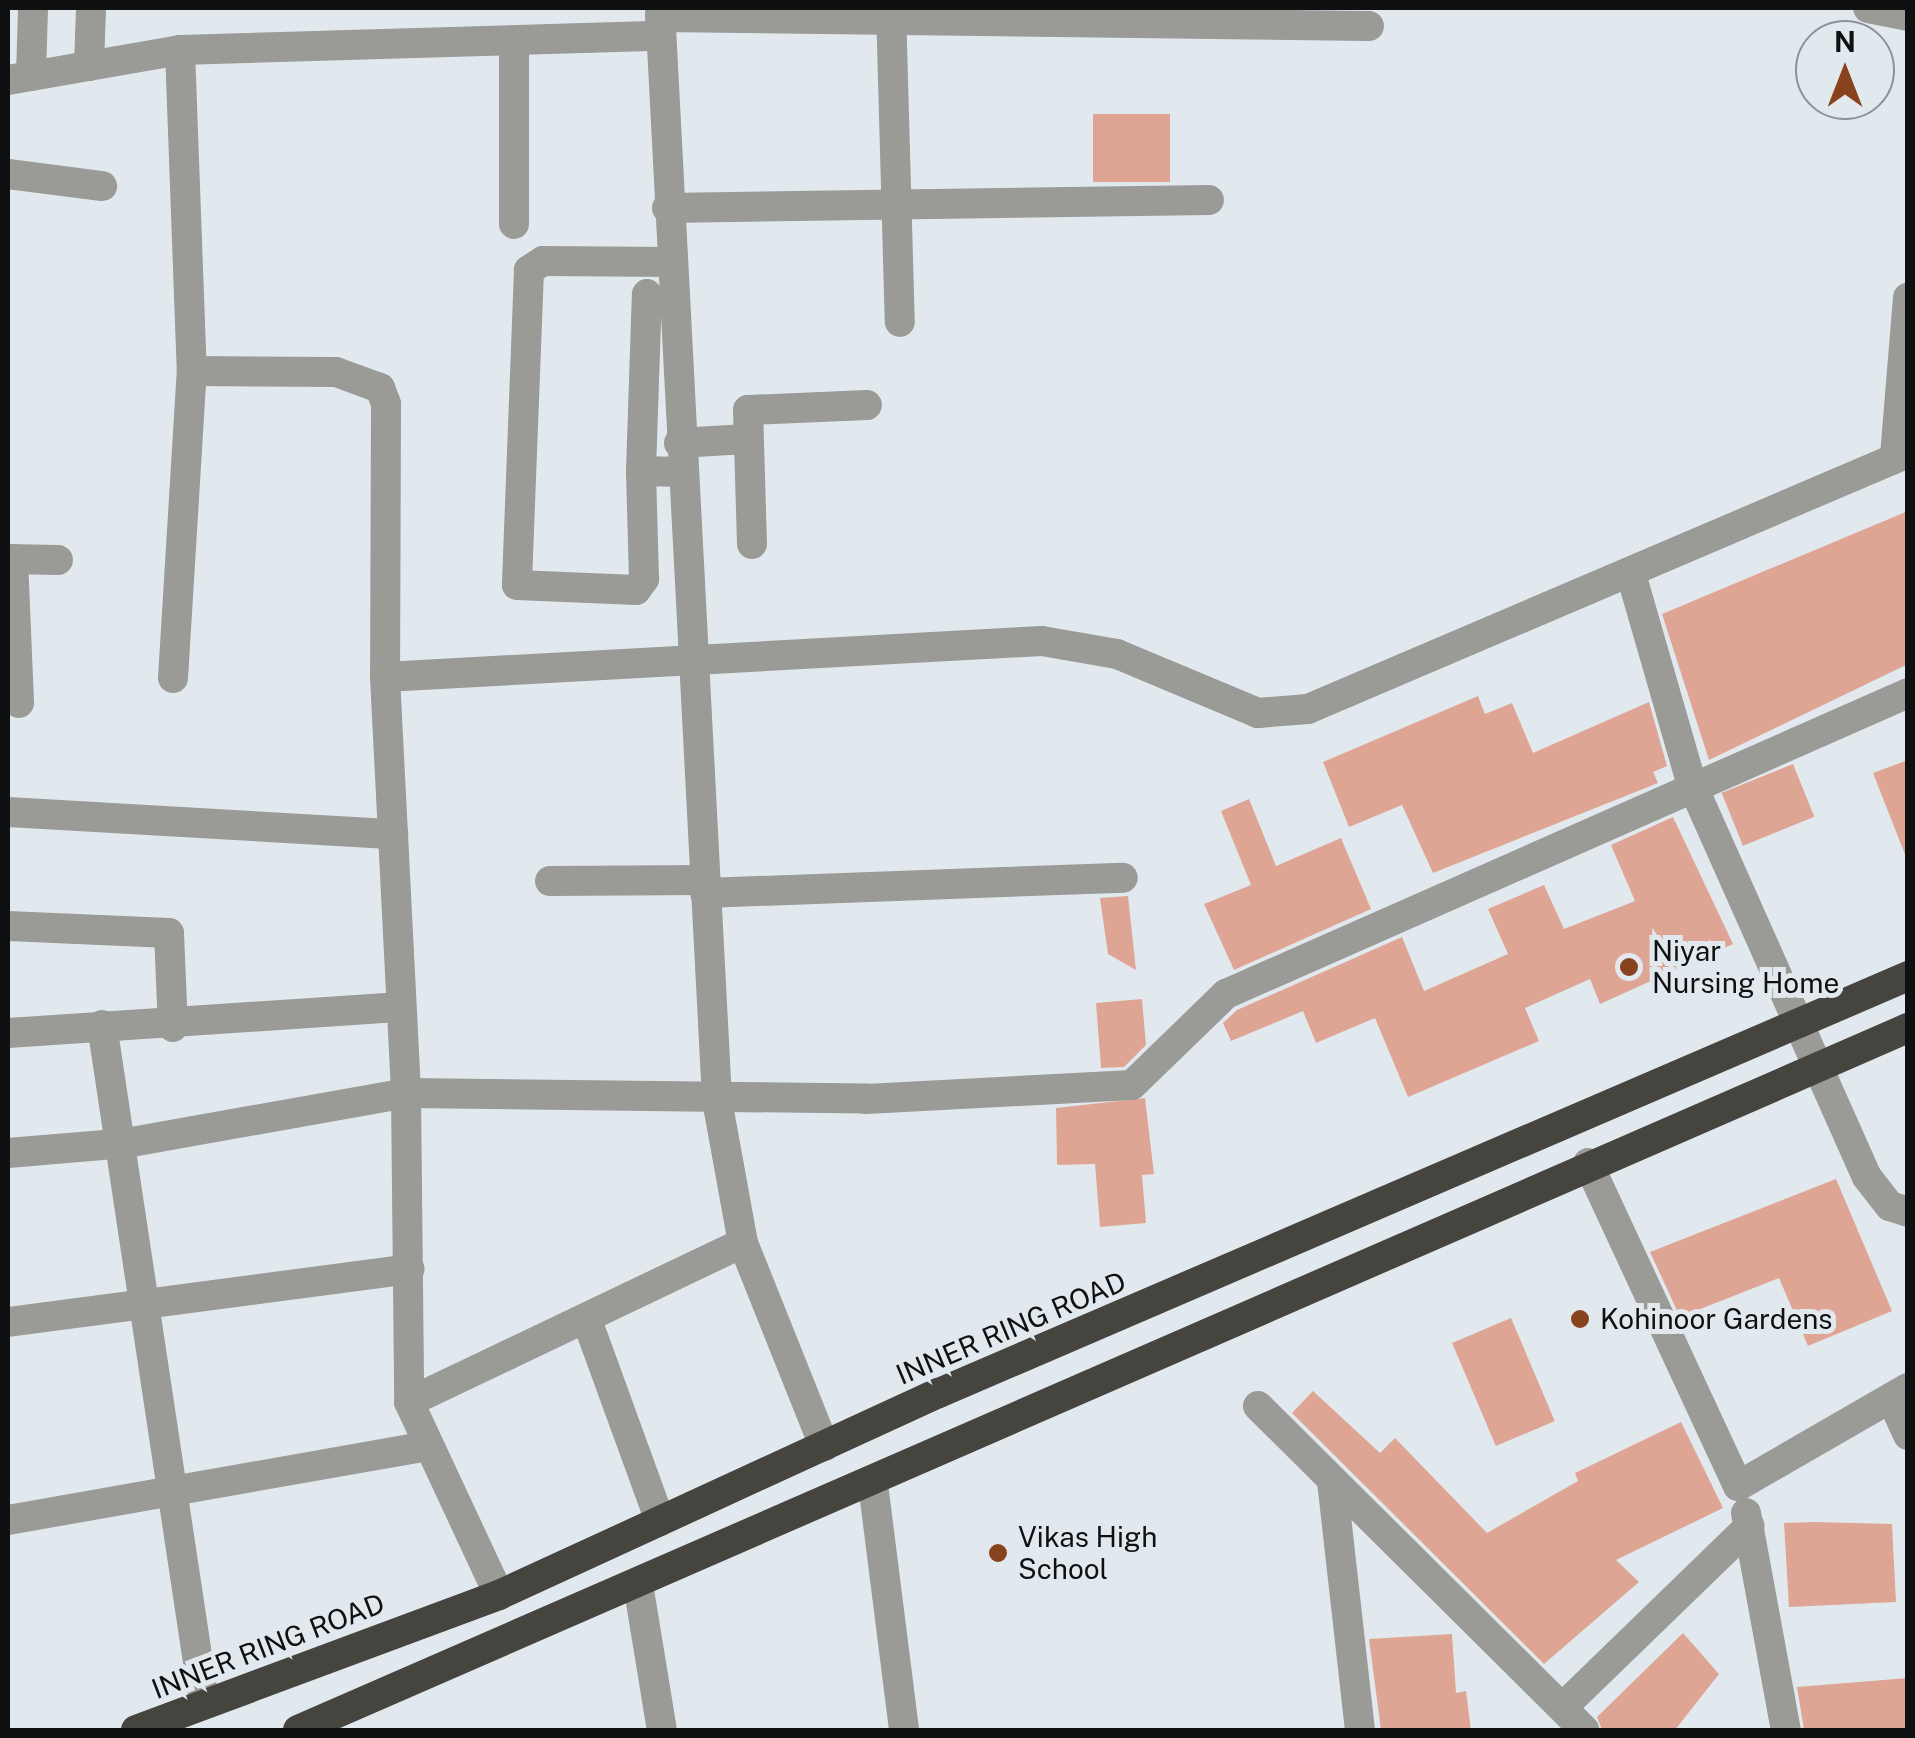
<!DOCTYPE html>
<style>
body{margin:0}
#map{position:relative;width:1915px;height:1738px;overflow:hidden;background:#e2e9ee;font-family:"Public Sans",sans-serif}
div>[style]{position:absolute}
.building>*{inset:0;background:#dfa594;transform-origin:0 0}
.minor>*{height:30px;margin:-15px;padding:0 15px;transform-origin:15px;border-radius:15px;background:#9a9a97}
.highway>*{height:30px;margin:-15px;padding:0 15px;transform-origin:15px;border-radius:15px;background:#45443e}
.dots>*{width:28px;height:28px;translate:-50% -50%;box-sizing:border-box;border:5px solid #e2e9ee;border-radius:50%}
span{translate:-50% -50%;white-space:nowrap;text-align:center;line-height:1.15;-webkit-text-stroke:10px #e2e9ee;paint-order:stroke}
.poi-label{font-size:28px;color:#0e1012}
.left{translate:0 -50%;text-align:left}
.street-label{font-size:28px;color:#0e1012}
.frame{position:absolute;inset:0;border:10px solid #0e1012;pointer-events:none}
.north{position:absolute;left:1795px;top:20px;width:100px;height:100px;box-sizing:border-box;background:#e2e9ee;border:2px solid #8d9296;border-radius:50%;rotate:0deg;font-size:28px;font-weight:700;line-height:40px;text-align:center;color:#0e1012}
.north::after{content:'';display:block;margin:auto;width:35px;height:45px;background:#89421e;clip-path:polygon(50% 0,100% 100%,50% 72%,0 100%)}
</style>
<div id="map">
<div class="building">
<div style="left:1170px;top:114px;width:68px;height:77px;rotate:90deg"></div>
<div style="clip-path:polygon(1908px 511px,1908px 664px,1709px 760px,1662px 614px)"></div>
<div style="clip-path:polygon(1478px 696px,1485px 714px,1512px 703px,1533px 753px,1649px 702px,1667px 766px,1653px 772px,1658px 783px,1433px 873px,1402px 805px,1349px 827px,1323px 762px)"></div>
<div style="clip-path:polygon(1908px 760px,1908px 856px,1906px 857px,1873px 773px)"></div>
<div style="left:1793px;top:764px;width:57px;height:77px;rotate:68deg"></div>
<div style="clip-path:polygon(1249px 799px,1276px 866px,1341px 838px,1371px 909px,1234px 970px,1204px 904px,1251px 885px,1221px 811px)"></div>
<div style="clip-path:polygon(1673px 817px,1733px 944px,1600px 1004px,1590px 979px,1525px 1008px,1539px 1041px,1408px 1097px,1375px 1018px,1316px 1043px,1303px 1011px,1231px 1041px,1223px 1023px,1237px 1010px,1402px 937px,1424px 991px,1508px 954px,1488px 909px,1544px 885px,1564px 929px,1635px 901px,1611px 845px)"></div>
<div style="clip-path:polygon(1128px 896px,1136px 970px,1108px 954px,1100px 898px)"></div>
<div style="clip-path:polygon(1142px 999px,1146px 1045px,1124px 1067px,1101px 1068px,1096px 1003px)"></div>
<div style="clip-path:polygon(1145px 1098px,1154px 1174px,1142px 1175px,1146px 1223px,1100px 1227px,1095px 1164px,1057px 1165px,1056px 1108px)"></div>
<div style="clip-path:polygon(1836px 1179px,1892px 1311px,1808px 1346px,1779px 1278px,1680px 1317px,1650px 1252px)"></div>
<div style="left:1511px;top:1318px;width:112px;height:64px;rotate:67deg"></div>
<div style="clip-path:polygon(1313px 1391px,1380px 1453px,1395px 1438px,1487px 1533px,1578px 1481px,1575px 1473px,1681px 1422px,1723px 1508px,1616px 1560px,1639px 1582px,1544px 1664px,1292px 1413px)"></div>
<div style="clip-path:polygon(1815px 1522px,1892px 1524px,1896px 1602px,1789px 1607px,1784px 1523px)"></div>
<div style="clip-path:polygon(1683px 1633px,1719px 1674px,1675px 1730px,1602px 1730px,1597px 1717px)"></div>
<div style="clip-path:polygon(1452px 1634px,1456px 1693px,1466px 1691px,1471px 1730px,1381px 1730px,1369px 1639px)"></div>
<div style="clip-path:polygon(1908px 1678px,1908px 1730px,1804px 1730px,1797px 1687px)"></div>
</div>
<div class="minor">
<div style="left:660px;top:8px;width:1093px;rotate:87.01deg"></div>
<div style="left:717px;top:1100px;width:145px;rotate:79.7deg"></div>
<div style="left:743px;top:1243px;width:219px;rotate:68.2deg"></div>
<div style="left:891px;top:8px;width:314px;rotate:88.4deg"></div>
<div style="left:1868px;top:8px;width:41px;rotate:11.3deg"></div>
<div style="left:660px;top:17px;width:709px;rotate:0.73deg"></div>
<div style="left:514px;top:43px;width:181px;rotate:90deg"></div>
<div style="left:180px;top:50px;width:479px;rotate:-1.7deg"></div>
<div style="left:89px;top:66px;width:58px;rotate:-88deg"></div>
<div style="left:31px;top:76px;width:68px;rotate:-88.3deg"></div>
<div style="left:8px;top:80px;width:175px;rotate:-9.9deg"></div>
<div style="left:180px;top:50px;width:321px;rotate:87.9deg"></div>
<div style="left:192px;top:371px;width:144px;rotate:0.4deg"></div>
<div style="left:336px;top:372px;width:47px;rotate:20deg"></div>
<div style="left:380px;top:388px;width:17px;rotate:69deg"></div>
<div style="left:386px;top:404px;width:273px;rotate:90.2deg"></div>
<div style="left:385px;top:677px;width:417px;rotate:87.1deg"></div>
<div style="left:406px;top:1093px;width:309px;rotate:89.4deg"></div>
<div style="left:409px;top:1402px;width:213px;rotate:65deg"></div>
<div style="left:8px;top:174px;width:95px;rotate:7.3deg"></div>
<div style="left:667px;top:208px;width:542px;rotate:-0.85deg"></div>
<div style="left:671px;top:262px;width:128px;rotate:-179.6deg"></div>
<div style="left:543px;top:261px;width:17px;rotate:147deg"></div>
<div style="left:529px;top:270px;width:315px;rotate:92.2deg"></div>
<div style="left:517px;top:585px;width:119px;rotate:2.4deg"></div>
<div style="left:636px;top:590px;width:14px;rotate:-54deg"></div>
<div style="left:644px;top:579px;width:108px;rotate:-91.6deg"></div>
<div style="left:641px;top:471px;width:40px;rotate:1.4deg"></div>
<div style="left:679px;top:443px;width:67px;rotate:-3.4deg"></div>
<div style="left:1895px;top:456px;width:159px;rotate:-85.3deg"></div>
<div style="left:641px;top:471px;width:177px;rotate:-88.1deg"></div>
<div style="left:752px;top:544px;width:134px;rotate:-91.7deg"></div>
<div style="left:748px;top:410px;width:119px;rotate:-2.4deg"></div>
<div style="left:8px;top:559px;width:50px;rotate:1.1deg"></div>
<div style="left:13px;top:559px;width:144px;rotate:87.6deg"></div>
<div style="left:1631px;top:574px;width:216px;rotate:73.9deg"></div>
<div style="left:1691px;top:782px;width:432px;rotate:66deg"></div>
<div style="left:1867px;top:1177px;width:37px;rotate:52deg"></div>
<div style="left:1890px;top:1206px;width:19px;rotate:18deg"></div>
<div style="left:385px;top:677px;width:658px;rotate:-3.14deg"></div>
<div style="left:1042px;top:641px;width:76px;rotate:9.8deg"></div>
<div style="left:1117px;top:654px;width:153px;rotate:22.7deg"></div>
<div style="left:1258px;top:713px;width:50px;rotate:-4.6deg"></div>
<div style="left:1308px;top:709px;width:652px;rotate:-23.11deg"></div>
<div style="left:173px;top:678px;width:308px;rotate:-86.5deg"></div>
<div style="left:8px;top:812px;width:386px;rotate:3.3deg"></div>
<div style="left:550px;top:881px;width:153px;rotate:-0.4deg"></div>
<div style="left:705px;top:893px;width:418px;rotate:-2.1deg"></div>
<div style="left:8px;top:926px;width:161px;rotate:2.5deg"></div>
<div style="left:169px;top:933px;width:94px;rotate:87.6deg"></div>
<div style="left:102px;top:1025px;width:685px;rotate:81.43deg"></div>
<div style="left:8px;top:1033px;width:394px;rotate:-3.8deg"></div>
<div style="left:8px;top:1153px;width:118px;rotate:-4.8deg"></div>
<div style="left:126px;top:1143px;width:284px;rotate:-10.1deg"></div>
<div style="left:406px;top:1093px;width:460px;rotate:0.7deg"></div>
<div style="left:866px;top:1099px;width:266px;rotate:-3deg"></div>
<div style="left:1132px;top:1085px;width:131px;rotate:-44.1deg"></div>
<div style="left:1226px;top:994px;width:745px;rotate:-23.81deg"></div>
<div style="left:1588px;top:1163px;width:356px;rotate:65.1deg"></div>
<div style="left:1738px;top:1486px;width:196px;rotate:-30deg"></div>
<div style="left:8px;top:1322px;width:405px;rotate:-7.5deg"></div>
<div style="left:588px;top:1323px;width:211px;rotate:70deg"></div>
<div style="left:1891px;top:1398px;width:41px;rotate:65.3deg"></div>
<div style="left:409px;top:1402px;width:370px;rotate:-25.5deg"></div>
<div style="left:1258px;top:1406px;width:460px;rotate:44.8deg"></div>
<div style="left:1332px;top:1481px;width:251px;rotate:83.6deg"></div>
<div style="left:873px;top:1484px;width:248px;rotate:82.8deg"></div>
<div style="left:1746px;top:1513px;width:221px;rotate:79.6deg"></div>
<div style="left:8px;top:1520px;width:424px;rotate:-10deg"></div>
<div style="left:638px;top:1584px;width:148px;rotate:80.7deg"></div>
<div style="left:1565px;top:1705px;width:257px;rotate:-44.1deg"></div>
</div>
<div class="highway">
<div style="left:136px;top:1730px;width:387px;rotate:-20.4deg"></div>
<div style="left:499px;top:1595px;width:484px;rotate:-24.7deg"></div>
<div style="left:939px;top:1393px;width:1055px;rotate:-23.28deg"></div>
<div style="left:298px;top:1730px;width:1756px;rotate:-23.56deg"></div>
</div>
<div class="dots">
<div style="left:1629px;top:967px;background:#89421e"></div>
<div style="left:1580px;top:1319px;background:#89421e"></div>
<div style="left:998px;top:1553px;background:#89421e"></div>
</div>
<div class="poi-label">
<span class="left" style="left:1652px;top:967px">Niyar<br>Nursing Home</span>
<span class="left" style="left:1600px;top:1319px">Kohinoor Gardens</span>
<span class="left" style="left:1018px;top:1553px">Vikas High<br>School</span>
</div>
<div class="street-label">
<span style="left:1011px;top:1328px;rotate:-23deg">INNER RING ROAD</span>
<span style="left:268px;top:1646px;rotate:-21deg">INNER RING ROAD</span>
</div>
<div class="frame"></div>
<div class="north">N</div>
</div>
